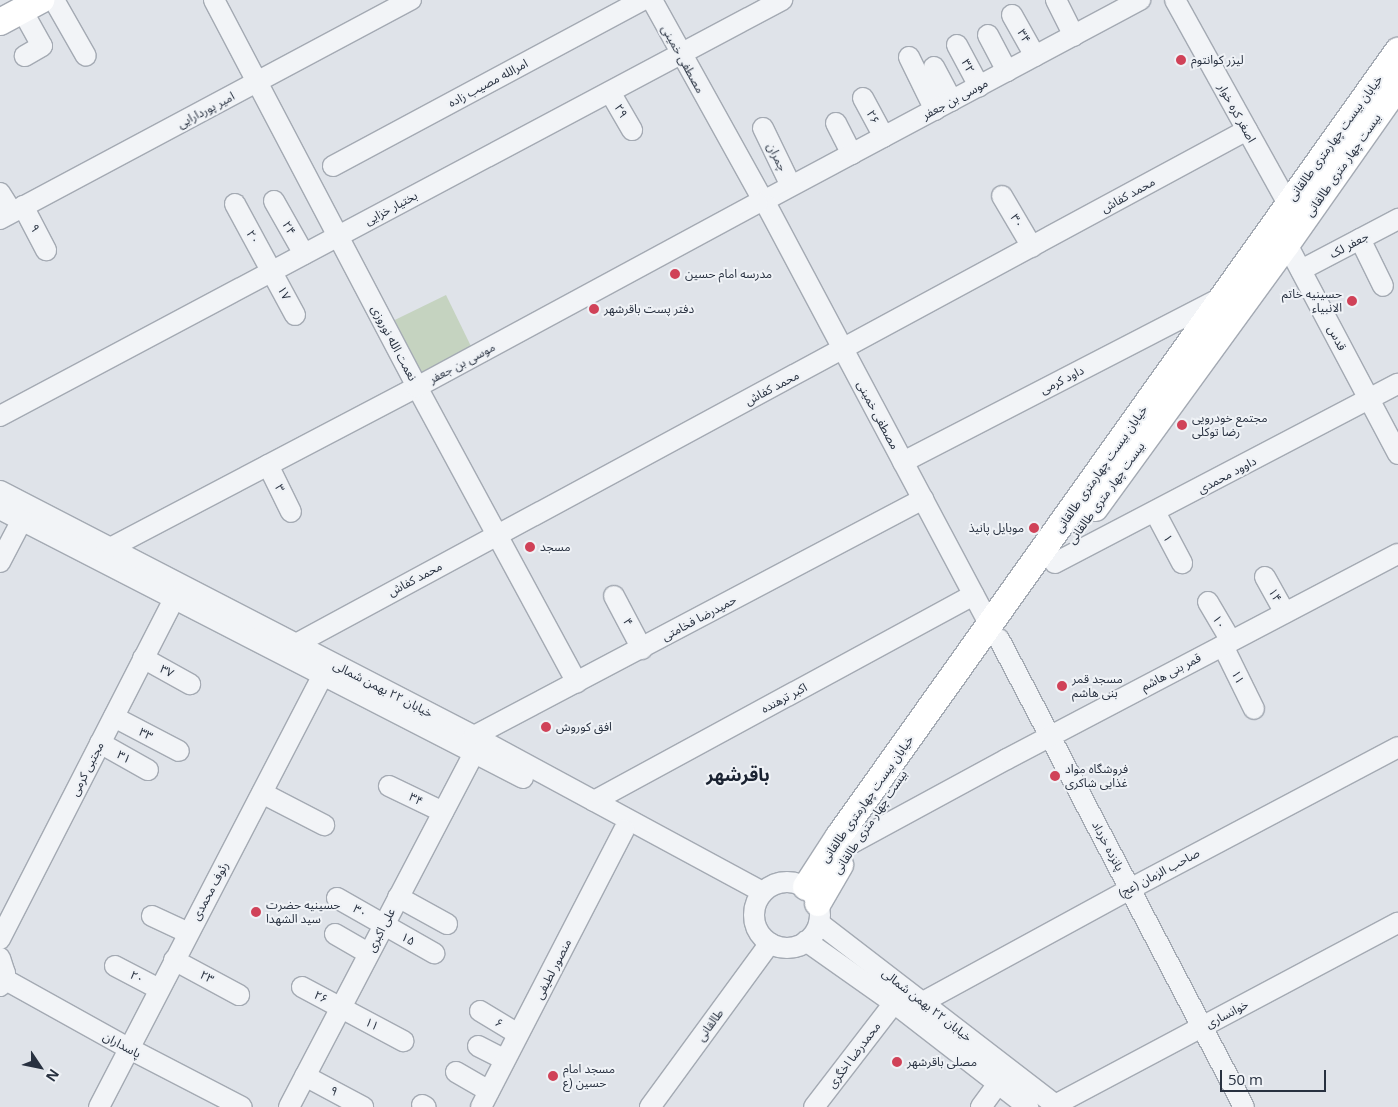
<!DOCTYPE html>
<meta charset="utf-8">
<style>
body{margin:0}
#map{position:relative;width:1398px;height:1107px;overflow:hidden;background:#dfe3e9;font-family:"Open Sans","Noto Sans Arabic",sans-serif}
div>[style]{position:absolute}
.green>*{inset:0;background:#c5d3c0;transform-origin:0 0}
.roads{filter:drop-shadow(1px 0 #a4aab3) drop-shadow(-1px 0 #a4aab3) drop-shadow(0 1px #a4aab3) drop-shadow(0 -1px #a4aab3)}
.minor>*{height:20px;margin:-10px;padding:0 10px;transform-origin:10px;border-radius:10px;background:#f2f4f7}
.minor>.ring{margin:-10px;padding:0;box-sizing:content-box;background:none;border:20px solid #f2f4f7;border-radius:50%}
.major>*{height:26px;margin:-13px;padding:0 13px;transform-origin:13px;border-radius:13px;background:#fff}
.dots>*{width:14px;height:14px;translate:-50% -50%;box-sizing:border-box;border:2px solid #eff2f6;border-radius:50%}
span{translate:-50% -50%;white-space:nowrap;text-align:center;line-height:1.15;-webkit-text-stroke:4px #eff2f6;paint-order:stroke}
.street-label{font-size:12px;color:#283140}
.poi-label{font-size:12px;color:#283140}
.left{translate:0 -50%;text-align:left}
.right{translate:-100% -50%;text-align:right}
.district-label{font-size:18px;color:#1a2231;font-weight:700}
.north{position:absolute;left:15px;top:1042px;width:50px;height:50px;-webkit-text-stroke:4px #eff2f6;paint-order:stroke;rotate:124deg;font-size:14px;font-weight:700;line-height:20px;text-align:center;color:#283140}
.north::after{content:'';display:block;margin:auto;width:18px;height:22px;background:#283140;clip-path:polygon(50% 0,100% 100%,50% 72%,0 100%)}
.scale{position:absolute;left:1220px;top:1070px;width:106px;height:22px;box-sizing:border-box;border:2px solid #283140;border-top:0;padding-left:6px;font-size:15px;line-height:18px;white-space:nowrap;color:#283140;-webkit-text-stroke:4px #eff2f6;paint-order:stroke}
</style>
<div id="map">
<div class="green">
<div style="left:446px;top:295px;width:62px;height:57px;rotate:64deg"></div>
</div>
<div class="roads">
<div class="minor">
<div style="left:54px;top:0;width:64px;rotate:60.3deg"></div>
<div style="left:214px;top:0;width:437px;rotate:62.3deg"></div>
<div style="left:417px;top:387px;width:336px;rotate:61.6deg"></div>
<div style="left:652px;top:0;width:223px;rotate:61deg"></div>
<div style="left:1056px;top:0;width:40px;rotate:63.4deg"></div>
<div style="left:1175px;top:0;width:246px;rotate:61deg"></div>
<div style="left:22px;top:10px;width:41px;rotate:60.9deg"></div>
<div style="left:42px;top:46px;width:20px;rotate:150deg"></div>
<div style="left:1012px;top:15px;width:47px;rotate:60.7deg"></div>
<div style="left:988px;top:35px;width:41px;rotate:62.2deg"></div>
<div style="left:957px;top:45px;width:47px;rotate:61.8deg"></div>
<div style="left:909px;top:57px;width:59px;rotate:63.9deg"></div>
<div style="left:934px;top:67px;width:38px;rotate:62deg"></div>
<div style="left:610px;top:92px;width:44px;rotate:59.9deg"></div>
<div style="left:863px;top:98px;width:44px;rotate:61.7deg"></div>
<div style="left:836px;top:123px;width:35px;rotate:63deg"></div>
<div style="left:763px;top:128px;width:64px;rotate:64.2deg"></div>
<div style="left:333px;top:166px;width:352px;rotate:-28.2deg"></div>
<div style="left:0;top:193px;width:22px;rotate:58deg"></div>
<div style="left:1002px;top:196px;width:59px;rotate:59.5deg"></div>
<div style="left:769px;top:198px;width:421px;rotate:-28.1deg"></div>
<div style="left:274px;top:201px;width:61px;rotate:60.5deg"></div>
<div style="left:235px;top:204px;width:126px;rotate:61.6deg"></div>
<div style="left:23px;top:206px;width:50px;rotate:62.4deg"></div>
<div style="left:767px;top:206px;width:475px;rotate:62deg"></div>
<div style="left:0;top:219px;width:466px;rotate:-28.1deg"></div>
<div style="left:1281px;top:233px;width:250px;rotate:62.1deg"></div>
<div style="left:1360px;top:239px;width:52px;rotate:63.9deg"></div>
<div style="left:1301px;top:270px;width:110px;rotate:-27.7deg"></div>
<div style="left:0;top:416px;width:886px;rotate:-28.01deg"></div>
<div style="left:903px;top:462px;width:358px;rotate:-27.3deg"></div>
<div style="left:268px;top:465px;width:52px;rotate:63.9deg"></div>
<div style="left:0;top:491px;width:534px;rotate:27.33deg"></div>
<div style="left:474px;top:736px;width:328px;rotate:28.4deg"></div>
<div style="left:0;top:509px;width:588px;rotate:27.22deg"></div>
<div style="left:1155px;top:512px;width:58px;rotate:62.1deg"></div>
<div style="left:112px;top:547px;width:344px;rotate:-27.7deg"></div>
<div style="left:417px;top:387px;width:387px;rotate:-28.4deg"></div>
<div style="left:0;top:562px;width:47px;rotate:-62.4deg"></div>
<div style="left:1055px;top:563px;width:387px;rotate:-27.6deg"></div>
<div style="left:1265px;top:577px;width:41px;rotate:60.9deg"></div>
<div style="left:614px;top:596px;width:60px;rotate:62.2deg"></div>
<div style="left:1208px;top:602px;width:45px;rotate:59.5deg"></div>
<div style="left:999px;top:639px;width:528px;rotate:62.37deg"></div>
<div style="left:296px;top:644px;width:1081px;rotate:-28.39deg"></div>
<div style="left:1223px;top:646px;width:70px;rotate:63.8deg"></div>
<div style="left:143px;top:658px;width:54px;rotate:29deg"></div>
<div style="left:114px;top:717px;width:73px;rotate:27.6deg"></div>
<div style="left:474px;top:736px;width:508px;rotate:-27.83deg"></div>
<div style="left:100px;top:743px;width:55px;rotate:29.4deg"></div>
<div style="left:389px;top:786px;width:60px;rotate:25.7deg"></div>
<div style="left:262px;top:793px;width:70px;rotate:27.3deg"></div>
<div style="left:594px;top:801px;width:432px;rotate:-28.5deg"></div>
<div style="left:839px;top:836px;width:16px;rotate:22deg"></div>
<div style="left:854px;top:842px;width:174px;rotate:-28.5deg"></div>
<div style="left:1007px;top:759px;width:441px;rotate:-27.7deg"></div>
<div class="ring" style="left:754px;top:882px;width:46px;height:46px"></div>
<div style="left:398px;top:897px;width:56px;rotate:28.9deg"></div>
<div style="left:337px;top:898px;width:112px;rotate:29.6deg"></div>
<div style="left:152px;top:916px;width:40px;rotate:25deg"></div>
<div style="left:819px;top:923px;width:302px;rotate:37.6deg"></div>
<div style="left:335px;top:934px;width:39px;rotate:30deg"></div>
<div style="left:0;top:939px;width:382px;rotate:-62.9deg"></div>
<div style="left:806px;top:941px;width:108px;rotate:35.2deg"></div>
<div style="left:894px;top:1003px;width:170px;rotate:37.8deg"></div>
<div style="left:0;top:958px;width:16px;rotate:72deg"></div>
<div style="left:5px;top:973px;width:14px;rotate:111deg"></div>
<div style="left:174px;top:960px;width:74px;rotate:28.3deg"></div>
<div style="left:115px;top:966px;width:50px;rotate:27.6deg"></div>
<div style="left:4px;top:979px;width:142px;rotate:29.1deg"></div>
<div style="left:128px;top:1048px;width:128px;rotate:27.4deg"></div>
<div style="left:302px;top:987px;width:115px;rotate:28.1deg"></div>
<div style="left:923px;top:1002px;width:236px;rotate:-28.6deg"></div>
<div style="left:1130px;top:889px;width:303px;rotate:-27.9deg"></div>
<div style="left:480px;top:1011px;width:44px;rotate:31.2deg"></div>
<div style="left:478px;top:1046px;width:30px;rotate:27deg"></div>
<div style="left:456px;top:1072px;width:38px;rotate:30deg"></div>
<div style="left:305px;top:1076px;width:66px;rotate:28.1deg"></div>
<div style="left:422px;top:1105px;width:4px;rotate:27deg"></div>
<div style="left:1055px;top:1105px;width:388px;rotate:-28deg"></div>
<div style="left:99px;top:1107px;width:487px;rotate:-62.6deg"></div>
<div style="left:289px;top:1107px;width:399px;rotate:-62.4deg"></div>
<div style="left:481px;top:1107px;width:312px;rotate:-62.7deg"></div>
<div style="left:650px;top:1107px;width:203px;rotate:-53.8deg"></div>
<div style="left:814px;top:1107px;width:131px;rotate:-52.4deg"></div>
<div style="left:981px;top:1107px;width:29px;rotate:-54deg"></div>
</div>
<div class="major">
<div style="left:0;top:22px;width:47px;rotate:-28.2deg"></div>
<div style="left:1095px;top:508px;width:326px;rotate:-54deg"></div>
<div style="left:1287px;top:244px;width:193px;rotate:-54.9deg"></div>
<div style="left:806px;top:887px;width:61px;rotate:-57.1deg"></div>
<div style="left:839px;top:836px;width:964px;rotate:-54.55deg"></div>
<div style="left:818px;top:903px;width:44px;rotate:-59.9deg"></div>
</div>
</div>
<div class="dots">
<div style="left:1181px;top:60px;background:#d04258"></div>
<div style="left:675px;top:274px;background:#d04258"></div>
<div style="left:1352px;top:301px;background:#d04258"></div>
<div style="left:594px;top:309px;background:#d04258"></div>
<div style="left:1182px;top:425px;background:#d04258"></div>
<div style="left:1034px;top:528px;background:#d04258"></div>
<div style="left:530px;top:547px;background:#d04258"></div>
<div style="left:1062px;top:686px;background:#d04258"></div>
<div style="left:546px;top:727px;background:#d04258"></div>
<div style="left:1055px;top:776px;background:#d04258"></div>
<div style="left:256px;top:912px;background:#d04258"></div>
<div style="left:897px;top:1062px;background:#d04258"></div>
<div style="left:553px;top:1076px;background:#d04258"></div>
</div>
<div class="street-label">
<span style="left:1024px;top:36px;rotate:61deg">۳۴</span>
<span style="left:683px;top:59px;rotate:61deg">مصطفی خمینی</span>
<span style="left:968px;top:66px;rotate:62deg">۳۲</span>
<span style="left:488px;top:83px;rotate:-28deg">امرالله مصیب زاده</span>
<span style="left:955px;top:99px;rotate:-28deg">موسی بن جعفر</span>
<span style="left:206px;top:110px;rotate:-28deg">امیر پوردارایی</span>
<span style="left:621px;top:111px;rotate:60deg">۲۹</span>
<span style="left:1237px;top:113px;rotate:61deg">اصغر کره خوار</span>
<span style="left:873px;top:117px;rotate:63deg">۲۶</span>
<span style="left:1335px;top:138px;rotate:-54deg">خیابان بیست چهارمتری طالقانی</span>
<span style="left:777px;top:157px;rotate:64deg">چمران</span>
<span style="left:1343px;top:165px;rotate:-55deg">بیست چهار متری طالقانی</span>
<span style="left:1128px;top:195px;rotate:-29deg">محمد کفاش</span>
<span style="left:391px;top:208px;rotate:-28deg">بختیار خزایی</span>
<span style="left:1017px;top:221px;rotate:60deg">۳۰</span>
<span style="left:35px;top:228px;rotate:62deg">۹</span>
<span style="left:289px;top:228px;rotate:61deg">۲۴</span>
<span style="left:253px;top:237px;rotate:61deg">۲۰</span>
<span style="left:1349px;top:245px;rotate:-28deg">جعفر لک</span>
<span style="left:284px;top:293px;rotate:62deg">۱۷</span>
<span style="left:1337px;top:338px;rotate:62deg">قدس</span>
<span style="left:394px;top:343px;rotate:62deg">نعمت الله نوروزی</span>
<span style="left:462px;top:363px;rotate:-28deg">موسی بن جعفر</span>
<span style="left:1062px;top:380px;rotate:-27deg">داود کرمی</span>
<span style="left:772px;top:388px;rotate:-28deg">محمد کفاش</span>
<span style="left:878px;top:415px;rotate:62deg">مصطفی خمینی</span>
<span style="left:1101px;top:469px;rotate:-55deg">خیابان بیست چهارمتری طالقانی</span>
<span style="left:1227px;top:475px;rotate:-28deg">داوود محمدی</span>
<span style="left:280px;top:488px;rotate:64deg">۳</span>
<span style="left:1106px;top:493px;rotate:-54deg">بیست چهار متری طالقانی</span>
<span style="left:1168px;top:538px;rotate:62deg">۱</span>
<span style="left:415px;top:579px;rotate:-28deg">محمد کفاش</span>
<span style="left:1275px;top:595px;rotate:61deg">۱۴</span>
<span style="left:699px;top:618px;rotate:-28deg">حمیدرضا فخامتی</span>
<span style="left:628px;top:622px;rotate:63deg">۴</span>
<span style="left:1219px;top:622px;rotate:60deg">۱۰</span>
<span style="left:167px;top:671px;rotate:28deg">۳۷</span>
<span style="left:1171px;top:672px;rotate:-28deg">قمر بنی هاشم</span>
<span style="left:1238px;top:677px;rotate:64deg">۱۱</span>
<span style="left:383px;top:689px;rotate:27deg">خیابان ۲۲ بهمن شمالی</span>
<span style="left:784px;top:698px;rotate:-28deg">اکبر ترهنده</span>
<span style="left:146px;top:734px;rotate:28deg">۳۳</span>
<span style="left:124px;top:757px;rotate:29deg">۳۱</span>
<span style="left:87px;top:769px;rotate:-63deg">مجتبی کرمی</span>
<span style="left:416px;top:799px;rotate:27deg">۳۴</span>
<span style="left:867px;top:799px;rotate:-55deg">خیابان بیست چهارمتری طالقانی</span>
<span style="left:870px;top:822px;rotate:-56deg">بیست چهار متری طالقانی</span>
<span style="left:1108px;top:846px;rotate:62deg">پانزده خرداد</span>
<span style="left:1159px;top:873px;rotate:-28deg">صاحب الزمان (عج)</span>
<span style="left:210px;top:891px;rotate:-62deg">رئوف محمدی</span>
<span style="left:360px;top:911px;rotate:31deg">۳۰</span>
<span style="left:381px;top:930px;rotate:-63deg">علی اکبری</span>
<span style="left:408px;top:939px;rotate:29deg">۱۵</span>
<span style="left:553px;top:969px;rotate:-63deg">منصور لطیفی</span>
<span style="left:137px;top:977px;rotate:28deg">۲۰</span>
<span style="left:207px;top:977px;rotate:29deg">۲۳</span>
<span style="left:321px;top:997px;rotate:28deg">۲۶</span>
<span style="left:927px;top:1005px;rotate:38deg">خیابان ۲۲ بهمن شمالی</span>
<span style="left:1227px;top:1014px;rotate:-28deg">خوانساری</span>
<span style="left:499px;top:1023px;rotate:31deg">۶</span>
<span style="left:372px;top:1024px;rotate:28deg">۱۱</span>
<span style="left:710px;top:1025px;rotate:-54deg">طالقانی</span>
<span style="left:122px;top:1045px;rotate:28deg">پاسداران</span>
<span style="left:854px;top:1055px;rotate:-53deg">محمدرضا اخگری</span>
<span style="left:334px;top:1091px;rotate:28deg">۹</span>
</div>
<div class="poi-label">
<span class="left" style="left:1191px;top:60px">لیزر کوانتوم</span>
<span class="left" style="left:685px;top:274px">مدرسه امام حسین</span>
<span class="right" style="left:1342px;top:301px">حسینیه خاتم<br>الانبیاء</span>
<span class="left" style="left:604px;top:309px">دفتر پست باقرشهر</span>
<span class="left" style="left:1192px;top:425px">مجتمع خودرویی<br>رضا توکلی</span>
<span class="right" style="left:1024px;top:528px">موبایل پانیذ</span>
<span class="left" style="left:540px;top:547px">مسجد</span>
<span class="left" style="left:1072px;top:686px">مسجد قمر<br>بنی هاشم</span>
<span class="left" style="left:556px;top:727px">افق کوروش</span>
<span class="left" style="left:1065px;top:776px">فروشگاه مواد<br>غذایی شاکری</span>
<span class="left" style="left:266px;top:912px">حسینیه حضرت<br>سید الشهدا</span>
<span class="left" style="left:907px;top:1062px">مصلی باقرشهر</span>
<span class="left" style="left:563px;top:1076px">مسجد امام<br>حسین (ع</span>
</div>
<div class="district-label">
<span style="left:738px;top:774px">باقرشهر</span>
</div>
<div class="north">N</div>
<div class="scale">50 m</div>
</div>
